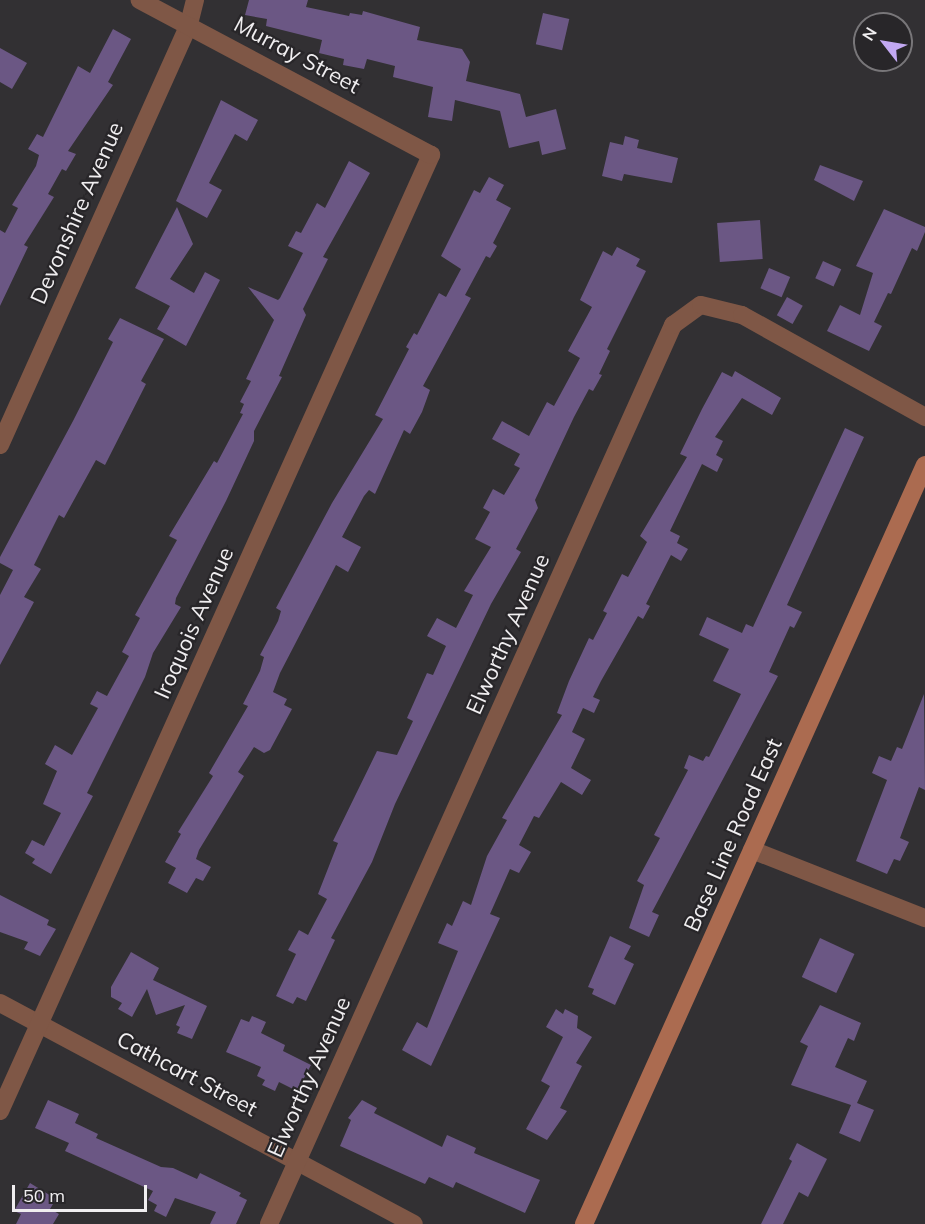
<!DOCTYPE html>
<style>
body{margin:0}
#map{position:relative;width:925px;height:1224px;overflow:hidden;background:#323033;font-family:Mulish,sans-serif}
div>[style]{position:absolute}
.building>*{inset:0;background:#6b5784;transform-origin:0 0}
.street>*{height:18px;margin:-9px;padding:0 9px;transform-origin:9px;border-radius:9px;background:#7f5746}
.secondary>*{height:18px;margin:-9px;padding:0 9px;transform-origin:9px;border-radius:9px;background:#ab6b50}
span{translate:-50% -50%;white-space:nowrap;text-align:center;line-height:1.15;-webkit-text-stroke:4.5px #282629;paint-order:stroke}
.street-label{font-size:22px;color:#f0eef0}
.north{position:absolute;left:853px;top:12px;width:60px;height:60px;box-sizing:border-box;background:#282629;border:2px solid #787679;border-radius:50%;rotate:301deg;font-size:16px;font-weight:700;line-height:24px;text-align:center;color:#f0eef0}
.north::after{content:'';display:block;margin:auto;width:21px;height:27px;background:#c2a8f2;clip-path:polygon(50% 0,100% 100%,50% 72%,0 100%)}
.scale{position:absolute;left:12px;top:1185px;width:135px;height:27px;box-sizing:border-box;border:3px solid #f0eef0;border-top:0;padding-left:8px;font-size:18px;line-height:21px;white-space:nowrap;color:#f0eef0;-webkit-text-stroke:4px #282629;paint-order:stroke}
</style>
<div id="map">
<div class="building">
<div style="clip-path:polygon(249px 0,308px 0,306px 7px,349px 16px,350px 13px,362px 15px,363px 11px,420px 27px,417px 40px,462px 49px,470px 62px,466px 81px,520px 94px,526px 117px,556px 109px,566px 149px,542px 155px,539px 141px,509px 148px,500px 111px,455px 100px,452px 121px,428px 117px,433px 87px,393px 77px,395px 66px,367px 59px,364px 69px,343px 65px,344px 59px,319px 53px,322px 40px,266px 26px,267px 19px,245px 15px)"></div>
<div style="left:543px;top:13px;width:27px;height:32px;rotate:13deg"></div>
<div style="clip-path:polygon(113px 29px,131px 39px,108px 82px,113px 85px,68px 151px,76px 154px,66px 171px,62px 169px,48px 194px,54px 197px,24px 245px,28px 247px,0 306px,0 230px,5px 233px,18px 208px,12px 205px,36px 166px,39px 155px,28px 149px,37px 134px,43px 137px,78px 66px,90px 73px)"></div>
<div style="clip-path:polygon(0 48px,27px 63px,12px 89px,0 82px)"></div>
<div style="clip-path:polygon(221px 100px,258px 120px,247px 141px,235px 134px,209px 183px,222px 190px,207px 218px,176px 201px)"></div>
<div style="clip-path:polygon(625px 136px,639px 140px,637px 148px,678px 158px,672px 183px,624px 174px,622px 181px,602px 176px,610px 142px,623px 145px)"></div>
<div style="clip-path:polygon(349px 161px,370px 173px,323px 257px,328px 259px,303px 309px,306px 315px,279px 376px,282px 377px,254px 431px,254px 441px,226px 501px,176px 598px,175px 604px,181px 607px,153px 653px,145px 677px,87px 793px,93px 796px,51px 874px,32px 863px,35px 859px,25px 853px,32px 840px,44px 846px,61px 813px,43px 804px,57px 771px,45px 764px,55px 745px,72px 755px,98px 708px,90px 704px,97px 691px,107px 696px,129px 656px,122px 652px,140px 618px,135px 615px,177px 540px,169px 536px,214px 461px,217px 463px,243px 414px,240px 413px,244px 404px,240px 402px,251px 381px,246px 379px,274px 320px,248px 287px,278px 300px,280px 298px,303px 253px,288px 246px,296px 231px,301px 233px,317px 203px,325px 208px)"></div>
<div style="clip-path:polygon(820px 165px,863px 181px,854px 201px,814px 180px)"></div>
<div style="clip-path:polygon(489px 177px,504px 185px,496px 200px,511px 208px,493px 243px,497px 246px,490px 258px,486px 256px,465px 295px,471px 298px,423px 386px,430px 390px,422px 412px,410px 434px,404px 430px,375px 494px,369px 490px,364px 496px,342px 537px,361px 547px,348px 572px,336px 565px,280px 673px,273px 692px,287px 699px,284px 705px,292px 709px,270px 750px,264px 753px,254px 747px,238px 772px,244px 776px,199px 850px,196px 859px,211px 867px,203px 881px,196px 878px,187px 893px,168px 883px,176px 868px,165px 862px,181px 834px,178px 832px,213px 776px,209px 773px,248px 706px,243px 704px,260px 671px,264px 657px,260px 655px,278px 621px,281px 611px,276px 608px,332px 503px,383px 419px,375px 415px,409px 349px,406px 347px,414px 333px,417px 335px,439px 293px,446px 297px,461px 269px,441px 256px,474px 190px,480px 193px)"></div>
<div style="clip-path:polygon(177px 207px,193px 244px,170px 279px,194px 293px,205px 272px,220px 280px,186px 346px,157px 329px,170px 306px,135px 288px)"></div>
<div style="clip-path:polygon(884px 209px,925px 227px,925px 232px,917px 251px,912px 248px,891px 294px,888px 293px,874px 322px,882px 326px,869px 351px,827px 331px,840px 305px,860px 315px,873px 273px,856px 266px)"></div>
<div style="left:760px;top:220px;width:39px;height:43px;rotate:86deg"></div>
<div style="clip-path:polygon(617px 247px,640px 259px,636px 266px,646px 271px,607px 349px,610px 351px,599px 374px,602px 375px,593px 391px,589px 389px,574px 417px,535px 500px,538px 508px,516px 549px,521px 552px,491px 604px,395px 804px,372px 862px,331px 938px,335px 940px,318px 976px,306px 1001px,297px 997px,293px 1004px,276px 996px,296px 954px,288px 950px,299px 930px,308px 935px,327px 899px,318px 894px,338px 843px,333px 841px,377px 751px,397px 755px,413px 721px,407px 718px,427px 673px,433px 675px,446px 646px,427px 636px,437px 618px,456px 628px,473px 595px,464px 591px,491px 547px,475px 539px,490px 512px,483px 508px,493px 489px,504px 495px,520px 468px,514px 465px,520px 454px,492px 439px,502px 421px,529px 436px,547px 402px,554px 406px,580px 358px,568px 351px,592px 307px,580px 300px,603px 251px,612px 256px)"></div>
<div style="left:823px;top:261px;width:20px;height:19px;rotate:24deg"></div>
<div style="left:769px;top:268px;width:23px;height:22px;rotate:23deg"></div>
<div style="left:787px;top:297px;width:18px;height:21px;rotate:29deg"></div>
<div style="clip-path:polygon(120px 318px,164px 339px,141px 381px,146px 384px,105px 465px,96px 460px,64px 518px,59px 515px,34px 565px,41px 569px,24px 597px,34px 602px,0 665px,0 595px,13px 570px,0 563px,0 557px,73px 421px,113px 342px,108px 339px)"></div>
<div style="clip-path:polygon(735px 371px,781px 398px,772px 415px,742px 398px,715px 437px,723px 441px,716px 455px,723px 459px,717px 472px,702px 464px,670px 531px,680px 536px,677px 543px,688px 549px,681px 561px,671px 555px,646px 604px,650px 606px,643px 619px,638px 616px,601px 681px,593px 697px,600px 700px,594px 713px,583px 708px,572px 732px,585px 739px,571px 768px,591px 780px,582px 795px,561px 782px,539px 818px,534px 816px,519px 845px,531px 852px,519px 873px,510px 869px,490px 914px,500px 918px,431px 1066px,402px 1050px,417px 1022px,427px 1028px,458px 951px,438px 943px,447px 923px,452px 926px,463px 901px,471px 905px,487px 856px,507px 820px,502px 818px,562px 715px,557px 713px,569px 681px,589px 638px,593px 640px,607px 613px,603px 611px,622px 574px,628px 577px,647px 542px,640px 536px,687px 457px,680px 454px,702px 409px,722px 372px,732px 377px)"></div>
<div style="clip-path:polygon(845px 428px,864px 437px,787px 605px,802px 612px,794px 628px,790px 626px,769px 672px,778px 676px,652px 912px,659px 915px,649px 937px,629px 928px,644px 885px,637px 881px,660px 838px,654px 835px,688px 770px,684px 768px,689px 755px,703px 761px,706px 756px,709px 757px,741px 694px,713px 681px,729px 649px,699px 635px,707px 617px,742px 633px,746px 624px,753px 627px)"></div>
<div style="clip-path:polygon(924px 694px,925px 790px,919px 787px,900px 838px,909px 842px,900px 861px,894px 859px,887px 874px,856px 861px,887px 780px,872px 773px,879px 756px,891px 761px,897px 747px,902px 749px)"></div>
<div style="clip-path:polygon(0 895px,49px 920px,47px 925px,56px 929px,40px 956px,24px 949px,28px 942px,0 932px)"></div>
<div style="clip-path:polygon(610px 936px,631px 946px,624px 959px,634px 964px,615px 1005px,592px 994px,594px 989px,588px 987px)"></div>
<div style="left:820px;top:938px;width:38px;height:43px;rotate:25deg"></div>
<div style="clip-path:polygon(131px 952px,159px 968px,153px 980px,207px 1006px,192px 1039px,177px 1033px,180px 1027px,176px 1025px,185px 1005px,156px 1015px,147px 989px,132px 1017px,118px 1009px,122px 1003px,111px 997px,111px 987px)"></div>
<div style="clip-path:polygon(820px 1005px,861px 1023px,854px 1041px,848px 1038px,835px 1067px,867px 1081px,857px 1103px,874px 1110px,860px 1142px,839px 1133px,851px 1105px,791px 1085px,808px 1046px,800px 1042px)"></div>
<div style="clip-path:polygon(556px 1009px,563px 1014px,565px 1009px,578px 1016px,577px 1028px,592px 1037px,576px 1063px,582px 1066px,560px 1108px,567px 1111px,547px 1140px,526px 1129px,550px 1086px,541px 1081px,563px 1037px,546px 1027px)"></div>
<div style="clip-path:polygon(252px 1016px,266px 1022px,261px 1033px,285px 1045px,283px 1051px,311px 1065px,297px 1091px,279px 1082px,275px 1091px,262px 1085px,265px 1080px,257px 1076px,261px 1067px,226px 1052px,241px 1019px,249px 1022px)"></div>
<div style="clip-path:polygon(48px 1100px,79px 1114px,75px 1123px,98px 1134px,96px 1138px,161px 1167px,173px 1168px,197px 1179px,200px 1173px,241px 1193px,239px 1196px,247px 1200px,236px 1224px,210px 1224px,216px 1212px,175px 1198px,166px 1217px,154px 1211px,157px 1205px,148px 1200px,153px 1191px,65px 1151px,69px 1143px,35px 1128px)"></div>
<div style="clip-path:polygon(362px 1100px,377px 1108px,374px 1113px,442px 1147px,447px 1135px,476px 1148px,474px 1153px,540px 1180px,525px 1213px,456px 1182px,453px 1188px,429px 1177px,425px 1184px,340px 1146px,351px 1120px,348px 1118px)"></div>
<div style="clip-path:polygon(797px 1143px,827px 1159px,808px 1197px,799px 1192px,783px 1224px,761px 1224px,792px 1161px,789px 1159px)"></div>
<div style="clip-path:polygon(30px 1183px,56px 1199px,50px 1209px,59px 1214px,53px 1224px,16px 1224px,21px 1214px,14px 1211px)"></div>
</div>
<div class="street">
<div style="left:0;top:445px;width:461px;rotate:-65.8deg"></div>
<div style="left:189px;top:24px;width:25px;rotate:-76deg"></div>
<div style="left:752px;top:850px;width:186px;rotate:21.5deg"></div>
<div style="left:0;top:1003px;width:469px;rotate:28.1deg"></div>
<div style="left:0;top:1111px;width:1049px;rotate:-65.73deg"></div>
<div style="left:431px;top:155px;width:330px;rotate:-152deg"></div>
<div style="left:269px;top:1224px;width:986px;rotate:-65.8deg"></div>
<div style="left:673px;top:325px;width:34px;rotate:-36deg"></div>
<div style="left:701px;top:305px;width:42px;rotate:13.7deg"></div>
<div style="left:742px;top:315px;width:210px;rotate:29.1deg"></div>
</div>
<div class="secondary">
<div style="left:584px;top:1224px;width:832px;rotate:-65.81deg"></div>
</div>
<div class="street-label">
<span style="left:297px;top:55px;rotate:28deg">Murray Street</span>
<span style="left:77px;top:213px;rotate:-66deg">Devonshire Avenue</span>
<span style="left:194px;top:623px;rotate:-66deg">Iroquois Avenue</span>
<span style="left:508px;top:634px;rotate:-66deg">Elworthy Avenue</span>
<span style="left:733px;top:835px;rotate:-66deg">Base Line Road East</span>
<span style="left:187px;top:1074px;rotate:28deg">Cathcart Street</span>
<span style="left:309px;top:1077px;rotate:-66deg">Elworthy Avenue</span>
</div>
<div class="north">N</div>
<div class="scale">50 m</div>
</div>
